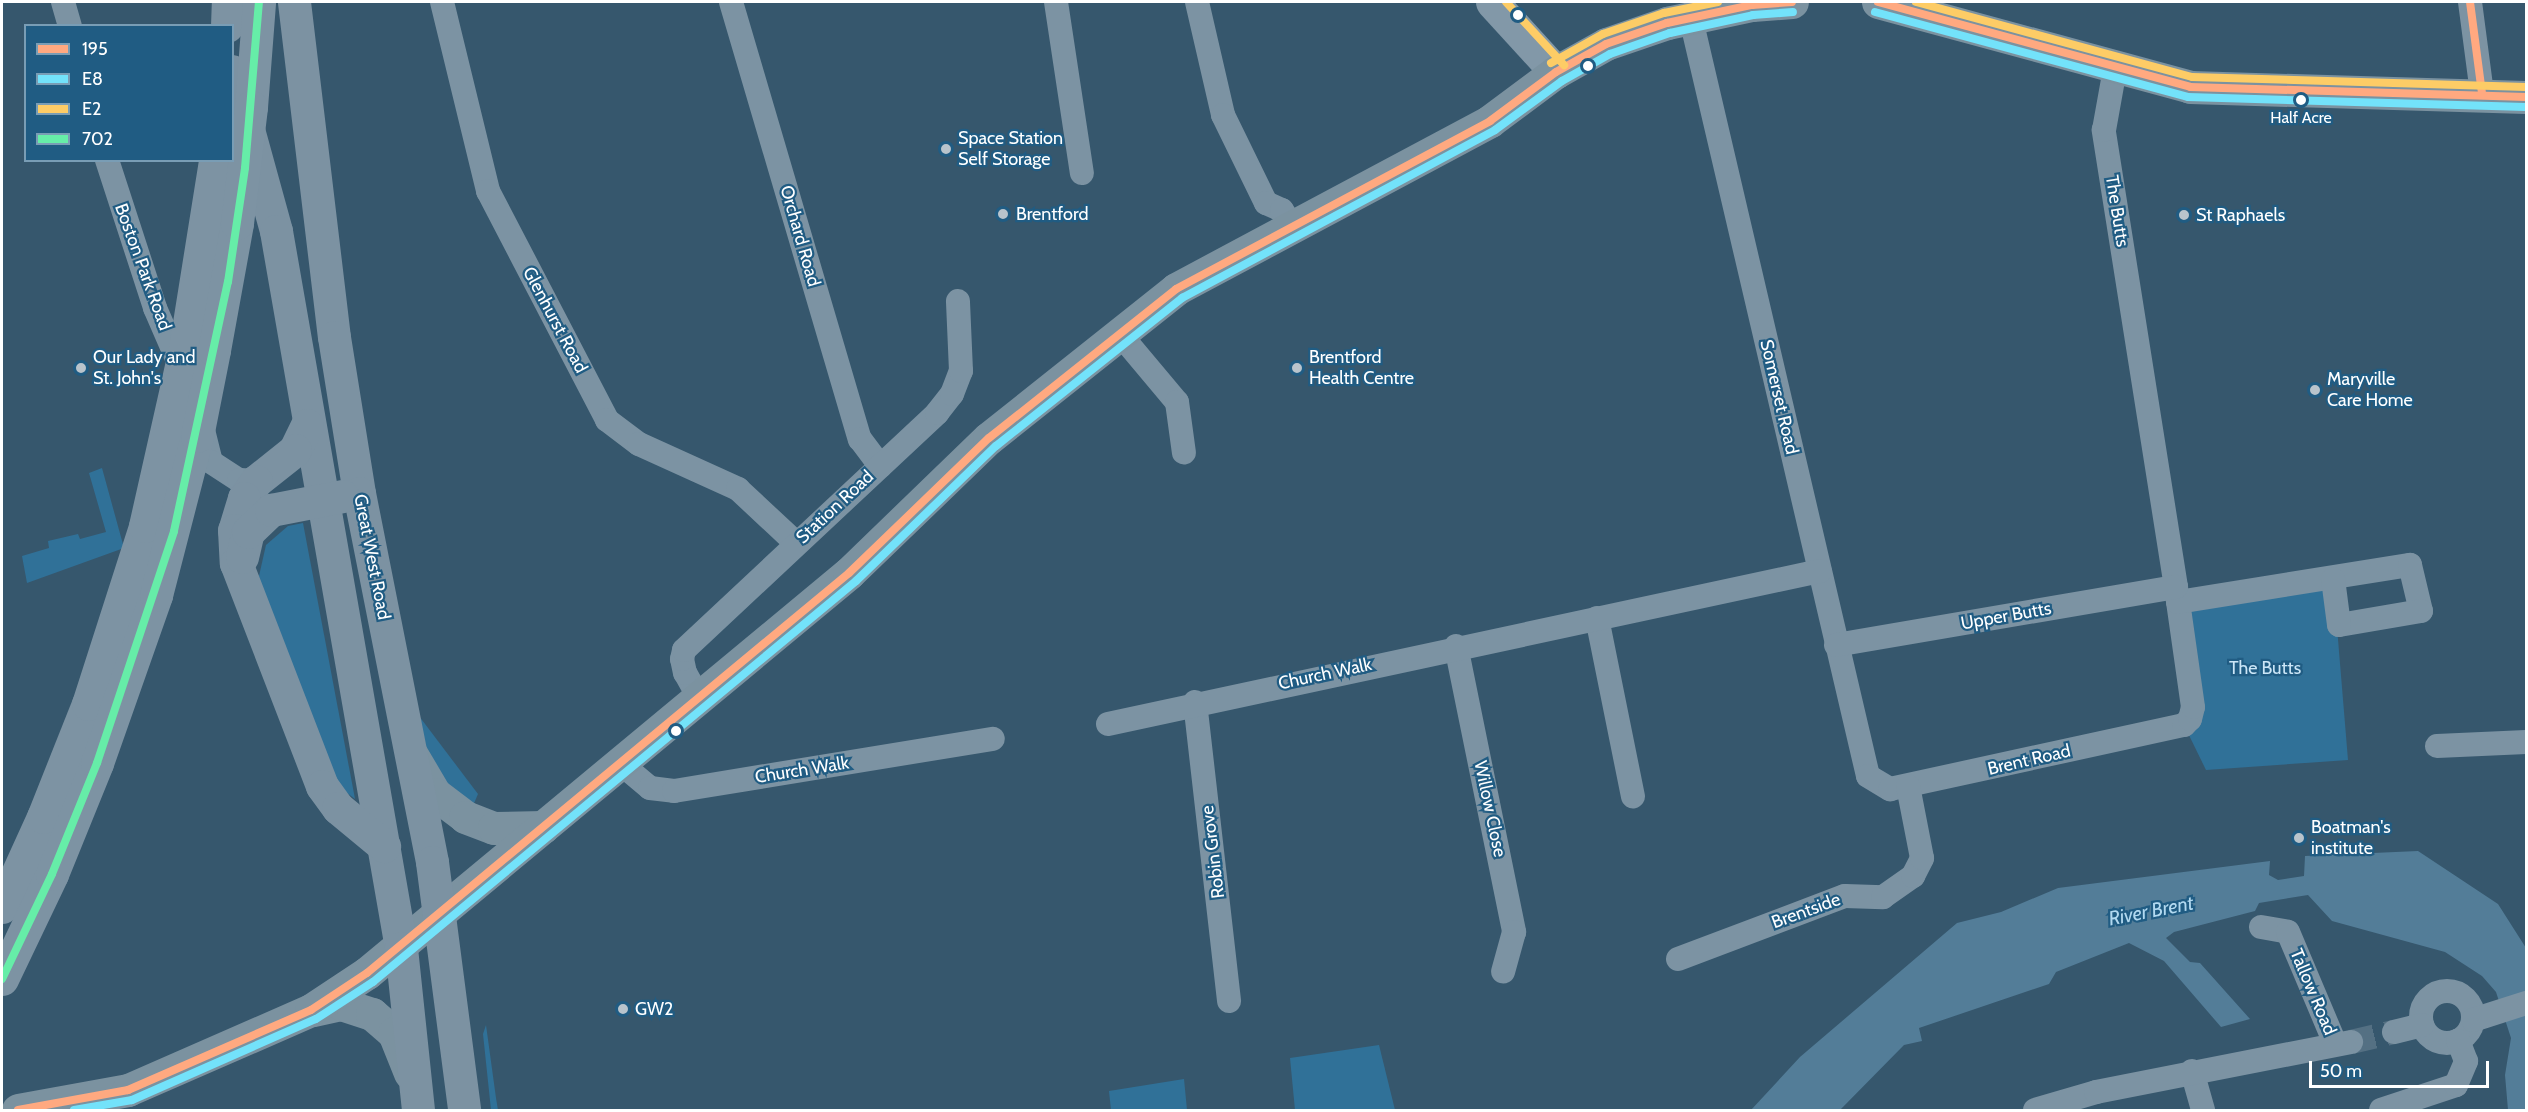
<!DOCTYPE html>
<style>
body{margin:0}
#map{position:relative;width:2528px;height:1112px;overflow:hidden;background:#36576d;font-family:Cabin,sans-serif}
div>[style]{position:absolute}
.green>*{inset:0;background:#307198}
.water>*{inset:0;background:#537d98}
.minor-tunnel>*{height:24px;margin-top:-12px;transform-origin:0;background:repeating-linear-gradient(90deg,#547083 0 24px,transparent 0 36px)}
.minor>*{height:24px;margin:-12px;padding:0 12px;transform-origin:12px;border-radius:12px;background:#7c93a3}
.minor>.ring{margin:-12px;padding:0;box-sizing:content-box;background:none;border:24px solid #7c93a3;border-radius:50%}
.secondary>*{height:33px;margin:-16.5px;padding:0 16.5px;transform-origin:16.5px;border-radius:16.5px;background:#8298a8}
.primary>*{height:33px;margin:-16.5px;padding:0 16.5px;transform-origin:16.5px;border-radius:16.5px;background:#7b92a0}
.trunk>*{height:33px;margin:-16.5px;padding:0 16.5px;transform-origin:16.5px;border-radius:16.5px;background:#7c92a2}
.motorway>*{height:33px;margin:-16.5px;padding:0 16.5px;transform-origin:16.5px;border-radius:16.5px;background:#7d93a3}
.motorway-bridge>*{height:33px;margin:-16.5px;padding:0 16.5px;transform-origin:16.5px;border-radius:16.5px;background:#7d93a3}
.bus-1>*{height:8px;margin:-4px;padding:0 4px;transform-origin:4px;border-radius:4px;background:#ffa980}
.bus-2>*{height:8px;margin:-4px;padding:0 4px;transform-origin:4px;border-radius:4px;background:#73e2fa}
.bus-3>*{height:8px;margin:-4px;padding:0 4px;transform-origin:4px;border-radius:4px;background:#fdcc66}
.bus-4>*{height:8px;margin:-4px;padding:0 4px;transform-origin:4px;border-radius:4px;background:#66eda8}
.dots>*{width:16px;height:16px;translate:-50% -50%;box-sizing:border-box;border:3px solid #205c83;border-radius:50%}
span{translate:-50% -50%;white-space:nowrap;text-align:center;line-height:1.15;-webkit-text-stroke:4.5px #205c83;paint-order:stroke}
.bus-label{font-size:16px;color:#fff}
.poi-label{font-size:18px;color:#fff}
.left{translate:0 -50%;text-align:left}
.street-label{font-size:18px;color:#fff}
.park-label{font-size:18px;color:#cbe6f7}
.water-label{font-size:20px;color:#b2d9f0;font-style:italic}
.frame{position:absolute;inset:0;border:3px solid #fff;pointer-events:none}
.legend{position:absolute;left:24px;top:24px;width:210px;height:138px;box-sizing:border-box;background:#205c83;border:2px solid #799db5;margin:0;padding:8px 10px;list-style:none;font-size:18px;color:#fff}
.legend li{display:flex;align-items:center;gap:12px;height:30px}
.legend b{width:30px;border:2px solid #799db5}
.scale{position:absolute;left:2309px;top:1061px;width:180px;height:27px;box-sizing:border-box;border:3px solid #fff;border-top:0;padding-left:8px;font-size:18px;line-height:21px;white-space:nowrap;color:#fff;-webkit-text-stroke:4px #205c83;paint-order:stroke}
</style>
<div id="map">
<div class="green">
<div style="clip-path:polygon(102px 468px,124px 548px,27px 583px,22px 556px,49px 548px,48px 541px,78px 534px,80px 539px,106px 532px,89px 473px)"></div>
<div style="clip-path:polygon(303px 523px,355px 799px,338px 786px,262px 594px,259px 576px,266px 545px,288px 526px)"></div>
<div style="clip-path:polygon(2333px 579px,2348px 760px,2206px 770px,2184px 725px,2178px 602px)"></div>
<div style="clip-path:polygon(419px 716px,478px 794px,472px 808px,433px 777px)"></div>
<div style="clip-path:polygon(486px 1025px,496px 1098px,498px 1110px,491px 1110px,483px 1034px)"></div>
<div style="clip-path:polygon(1379px 1045px,1395px 1110px,1295px 1110px,1290px 1058px)"></div>
<div style="clip-path:polygon(1184px 1079px,1187px 1110px,1111px 1110px,1109px 1091px)"></div>
</div>
<div class="water">
<div style="clip-path:polygon(2418px 851px,2498px 904px,2526px 948px,2526px 1110px,2508px 1110px,2505px 1075px,2511px 1038px,2496px 992px,2482px 976px,2445px 952px,2332px 921px,2308px 895px,2259px 903px,2255px 911px,2174px 932px,2166px 938px,2190px 962px,2200px 963px,2250px 1019px,2221px 1027px,2164px 961px,2129px 943px,2056px 972px,2049px 984px,1919px 1028px,1922px 1041px,1904px 1045px,1840px 1110px,1751px 1110px,1800px 1057px,1957px 923px,2001px 912px,2058px 888px,2270px 861px,2269px 875px,2278px 880px,2304px 876px,2305px 856px)"></div>
</div>
<div class="minor-tunnel">
<div style="left:2351px;top:1042px;width:44px;rotate:-13.1deg"></div>
</div>
<div class="minor">
<div style="left:63px;top:2px;width:25px;rotate:74deg"></div>
<div style="left:442px;top:2px;width:195px;rotate:76.3deg"></div>
<div style="left:488px;top:191px;width:258px;rotate:62.5deg"></div>
<div style="left:607px;top:420px;width:40px;rotate:37deg"></div>
<div style="left:639px;top:444px;width:109px;rotate:24.4deg"></div>
<div style="left:738px;top:489px;width:79px;rotate:43deg"></div>
<div style="left:731px;top:2px;width:456px;rotate:73.6deg"></div>
<div style="left:860px;top:439px;width:34px;rotate:53deg"></div>
<div style="left:1056px;top:2px;width:173px;rotate:81.4deg"></div>
<div style="left:1197px;top:2px;width:116px;rotate:77deg"></div>
<div style="left:1223px;top:115px;width:98px;rotate:64deg"></div>
<div style="left:1266px;top:203px;width:17px;rotate:24deg"></div>
<div style="left:1282px;top:210px;width:20px;rotate:60deg"></div>
<div style="left:2470px;top:2px;width:92px;rotate:82.5deg"></div>
<div style="left:1691px;top:19px;width:777px;rotate:76.84deg"></div>
<div style="left:1868px;top:776px;width:26px;rotate:31deg"></div>
<div style="left:1890px;top:789px;width:301px;rotate:-12.3deg"></div>
<div style="left:2184px;top:725px;width:8px;rotate:-45deg"></div>
<div style="left:2190px;top:719px;width:12px;rotate:-76deg"></div>
<div style="left:2193px;top:707px;width:121px;rotate:-98.1deg"></div>
<div style="left:2176px;top:587px;width:463px;rotate:-99deg"></div>
<div style="left:2104px;top:130px;width:62px;rotate:-79.8deg"></div>
<div style="left:107px;top:160px;width:156px;rotate:72deg"></div>
<div style="left:155px;top:308px;width:68px;rotate:66.5deg"></div>
<div style="left:1119px;top:333px;width:90px;rotate:50deg"></div>
<div style="left:1177px;top:402px;width:51px;rotate:82.2deg"></div>
<div style="left:201px;top:422px;width:41px;rotate:76deg"></div>
<div style="left:211px;top:462px;width:33px;rotate:33deg"></div>
<div style="left:239px;top:480px;width:17px;rotate:3deg"></div>
<div style="left:2178px;top:602px;width:235px;rotate:-9.1deg"></div>
<div style="left:2410px;top:565px;width:47px;rotate:76.6deg"></div>
<div style="left:2421px;top:611px;width:83px;rotate:170.3deg"></div>
<div style="left:2339px;top:625px;width:46px;rotate:-97.4deg"></div>
<div style="left:1597px;top:618px;width:182px;rotate:78.6deg"></div>
<div style="left:1836px;top:645px;width:345px;rotate:-9.7deg"></div>
<div style="left:1456px;top:646px;width:292px;rotate:78.5deg"></div>
<div style="left:1514px;top:932px;width:41px;rotate:105.4deg"></div>
<div style="left:698px;top:696px;width:26px;rotate:-119deg"></div>
<div style="left:685px;top:673px;width:14px;rotate:-102deg"></div>
<div style="left:682px;top:659px;width:9px;rotate:-77deg"></div>
<div style="left:684px;top:650px;width:347px;rotate:-43.1deg"></div>
<div style="left:937px;top:413px;width:24px;rotate:-52deg"></div>
<div style="left:952px;top:394px;width:25px;rotate:-69deg"></div>
<div style="left:961px;top:371px;width:70px;rotate:-92.5deg"></div>
<div style="left:1195px;top:702px;width:301px;rotate:83.5deg"></div>
<div style="left:1108px;top:724px;width:728px;rotate:-12.13deg"></div>
<div style="left:2437px;top:746px;width:89px;rotate:-2.6deg"></div>
<div style="left:619px;top:762px;width:40px;rotate:40deg"></div>
<div style="left:650px;top:788px;width:24px;rotate:7deg"></div>
<div style="left:674px;top:791px;width:323px;rotate:-9.3deg"></div>
<div style="left:2261px;top:927px;width:27px;rotate:10deg"></div>
<div style="left:2288px;top:932px;width:121px;rotate:67.1deg"></div>
<div style="left:1678px;top:959px;width:178px;rotate:-20.7deg"></div>
<div style="left:1845px;top:896px;width:38px;rotate:2deg"></div>
<div style="left:1883px;top:897px;width:37px;rotate:-35deg"></div>
<div style="left:1913px;top:876px;width:20px;rotate:-63deg"></div>
<div style="left:1922px;top:858px;width:73px;rotate:-101deg"></div>
<div class="ring" style="left:2421px;top:991px;width:28px;height:28px"></div>
<div style="left:2473px;top:1020px;width:56px;rotate:-17.8deg"></div>
<div style="left:2394px;top:1032px;width:29px;rotate:-14deg"></div>
<div style="left:2192px;top:1071px;width:41px;rotate:74.2deg"></div>
<div style="left:2035px;top:1110px;width:64px;rotate:-16.4deg"></div>
<div style="left:2096px;top:1092px;width:260px;rotate:-11.1deg"></div>
<div style="left:2381px;top:1110px;width:79px;rotate:-18.4deg"></div>
<div style="left:2456px;top:1085px;width:26px;rotate:-67deg"></div>
<div style="left:2466px;top:1061px;width:22px;rotate:-111deg"></div>
</div>
<div class="secondary">
<div style="left:1492px;top:2px;width:95px;rotate:47.6deg"></div>
</div>
<div class="primary">
<div style="left:1878px;top:2px;width:323px;rotate:15.2deg"></div>
<div style="left:2190px;top:87px;width:336px;rotate:1.7deg"></div>
<div style="left:412px;top:755px;width:45px;rotate:59.5deg"></div>
<div style="left:435px;top:794px;width:38px;rotate:37deg"></div>
<div style="left:465px;top:817px;width:31px;rotate:21deg"></div>
<div style="left:494px;top:828px;width:49px;rotate:-1.2deg"></div>
<div style="left:313px;top:1010px;width:29px;rotate:-12deg"></div>
<div style="left:341px;top:1004px;width:33px;rotate:18deg"></div>
<div style="left:372px;top:1014px;width:29px;rotate:41deg"></div>
<div style="left:394px;top:1033px;width:43px;rotate:68.2deg"></div>
<div style="left:18px;top:1110px;width:112px;rotate:-10.3deg"></div>
<div style="left:128px;top:1090px;width:200px;rotate:-23.6deg"></div>
<div style="left:311px;top:1010px;width:67px;rotate:-33.5deg"></div>
<div style="left:367px;top:973px;width:626px;rotate:-39.69deg"></div>
<div style="left:849px;top:573px;width:194px;rotate:-44deg"></div>
<div style="left:989px;top:438px;width:239px;rotate:-38.5deg"></div>
<div style="left:1176px;top:289px;width:356px;rotate:-28.1deg"></div>
<div style="left:1490px;top:121px;width:82px;rotate:-36.6deg"></div>
<div style="left:1556px;top:72px;width:57px;rotate:-29.2deg"></div>
<div style="left:1606px;top:44px;width:65px;rotate:-19deg"></div>
<div style="left:1667px;top:23px;width:87px;rotate:-12deg"></div>
<div style="left:1752px;top:5px;width:40px;rotate:-4.3deg"></div>
</div>
<div class="trunk">
<div style="left:294px;top:2px;width:337px;rotate:83.2deg"></div>
<div style="left:334px;top:337px;width:158px;rotate:80.9deg"></div>
<div style="left:359px;top:493px;width:376px;rotate:78.8deg"></div>
<div style="left:432px;top:862px;width:250px;rotate:82.6deg"></div>
<div style="left:232px;top:71px;width:166px;rotate:74.6deg"></div>
<div style="left:276px;top:231px;width:728px;rotate:80.11deg"></div>
<div style="left:401px;top:948px;width:163px;rotate:84deg"></div>
<div style="left:307px;top:425px;width:28px;rotate:116deg"></div>
<div style="left:295px;top:450px;width:50px;rotate:141.5deg"></div>
<div style="left:256px;top:481px;width:21px;rotate:125deg"></div>
<div style="left:244px;top:498px;width:34px;rotate:107deg"></div>
<div style="left:234px;top:530px;width:33px;rotate:87deg"></div>
<div style="left:236px;top:563px;width:239px;rotate:68.9deg"></div>
<div style="left:322px;top:786px;width:27px;rotate:54deg"></div>
<div style="left:338px;top:808px;width:60px;rotate:39.6deg"></div>
<div style="left:242px;top:557px;width:26px;rotate:-77deg"></div>
<div style="left:248px;top:532px;width:32px;rotate:-44deg"></div>
<div style="left:271px;top:510px;width:73px;rotate:-11deg"></div>
</div>
<div class="motorway">
<div style="left:227px;top:26px;width:24px;rotate:-88deg"></div>
<div style="left:251px;top:107px;width:105px;rotate:-85.6deg"></div>
</div>
<div class="motorway-bridge">
<div style="left:2px;top:907px;width:99px;rotate:-65.5deg"></div>
<div style="left:43px;top:817px;width:122px;rotate:-68.3deg"></div>
<div style="left:88px;top:704px;width:187px;rotate:-72.2deg"></div>
<div style="left:145px;top:526px;width:182px;rotate:-77.3deg"></div>
<div style="left:185px;top:348px;width:190px;rotate:-80.9deg"></div>
<div style="left:2px;top:979px;width:116px;rotate:-64.5deg"></div>
<div style="left:52px;top:874px;width:120px;rotate:-67.9deg"></div>
<div style="left:97px;top:763px;width:178px;rotate:-70.6deg"></div>
<div style="left:156px;top:595px;width:164px;rotate:-75.5deg"></div>
<div style="left:197px;top:436px;width:88px;rotate:-78.8deg"></div>
<div style="left:214px;top:350px;width:129px;rotate:-79.7deg"></div>
<div style="left:237px;top:223px;width:117px;rotate:-83.1deg"></div>
</div>
<div class="bus-1">
<div style="left:1878px;top:2px;width:323px;rotate:15.2deg"></div>
<div style="left:2190px;top:87px;width:336px;rotate:1.7deg"></div>
<div style="left:2470px;top:2px;width:92px;rotate:82.5deg"></div>
<div style="left:18px;top:1110px;width:112px;rotate:-10.3deg"></div>
<div style="left:128px;top:1090px;width:200px;rotate:-23.6deg"></div>
<div style="left:311px;top:1010px;width:67px;rotate:-33.5deg"></div>
<div style="left:367px;top:973px;width:626px;rotate:-39.69deg"></div>
<div style="left:849px;top:573px;width:194px;rotate:-44deg"></div>
<div style="left:989px;top:438px;width:239px;rotate:-38.5deg"></div>
<div style="left:1176px;top:289px;width:356px;rotate:-28.1deg"></div>
<div style="left:1490px;top:121px;width:82px;rotate:-36.6deg"></div>
<div style="left:1556px;top:72px;width:57px;rotate:-29.2deg"></div>
<div style="left:1606px;top:44px;width:65px;rotate:-19deg"></div>
<div style="left:1667px;top:23px;width:87px;rotate:-12deg"></div>
<div style="left:1752px;top:5px;width:40px;rotate:-4.3deg"></div>
</div>
<div class="bus-2">
<div style="left:1875px;top:12px;width:324px;rotate:15.2deg"></div>
<div style="left:2188px;top:97px;width:338px;rotate:1.7deg"></div>
<div style="left:74px;top:1110px;width:59px;rotate:-9.8deg"></div>
<div style="left:132px;top:1100px;width:201px;rotate:-23.8deg"></div>
<div style="left:316px;top:1019px;width:68px;rotate:-33deg"></div>
<div style="left:373px;top:982px;width:628px;rotate:-39.7deg"></div>
<div style="left:856px;top:581px;width:194px;rotate:-44deg"></div>
<div style="left:996px;top:446px;width:238px;rotate:-38.5deg"></div>
<div style="left:1182px;top:298px;width:355px;rotate:-28.2deg"></div>
<div style="left:1495px;top:130px;width:83px;rotate:-36.2deg"></div>
<div style="left:1562px;top:81px;width:55px;rotate:-29.4deg"></div>
<div style="left:1610px;top:54px;width:64px;rotate:-19.3deg"></div>
<div style="left:1670px;top:33px;width:85px;rotate:-12.2deg"></div>
<div style="left:1753px;top:15px;width:40px;rotate:-4.3deg"></div>
</div>
<div class="bus-3">
<div style="left:1506px;top:2px;width:86px;rotate:47.4deg"></div>
<div style="left:1916px;top:2px;width:286px;rotate:15.2deg"></div>
<div style="left:2192px;top:77px;width:334px;rotate:1.7deg"></div>
<div style="left:1551px;top:63px;width:60px;rotate:-29.1deg"></div>
<div style="left:1603px;top:34px;width:65px;rotate:-19deg"></div>
<div style="left:1664px;top:13px;width:55px;rotate:-11.5deg"></div>
</div>
<div class="bus-4">
<div style="left:2px;top:979px;width:116px;rotate:-64.5deg"></div>
<div style="left:52px;top:874px;width:120px;rotate:-67.9deg"></div>
<div style="left:97px;top:763px;width:244px;rotate:-71.6deg"></div>
<div style="left:174px;top:531px;width:255px;rotate:-77.8deg"></div>
<div style="left:228px;top:282px;width:115px;rotate:-81.5deg"></div>
<div style="left:245px;top:168px;width:167px;rotate:-85.2deg"></div>
</div>
<div class="dots">
<div style="left:1518px;top:15px;background:#fff"></div>
<div style="left:1588px;top:66px;background:#fff"></div>
<div style="left:2301px;top:100px;background:#fff"></div>
<div style="left:946px;top:149px;background:#b9c4cc"></div>
<div style="left:1003px;top:214px;background:#b9c4cc"></div>
<div style="left:2184px;top:215px;background:#b9c4cc"></div>
<div style="left:81px;top:368px;background:#b9c4cc"></div>
<div style="left:1297px;top:368px;background:#b9c4cc"></div>
<div style="left:2315px;top:390px;background:#b9c4cc"></div>
<div style="left:676px;top:731px;background:#fff"></div>
<div style="left:2299px;top:838px;background:#b9c4cc"></div>
<div style="left:623px;top:1009px;background:#b9c4cc"></div>
</div>
<div class="bus-label">
<span style="left:2301px;top:118px">Half Acre</span>
</div>
<div class="poi-label">
<span class="left" style="left:958px;top:149px">Space Station<br>Self Storage</span>
<span class="left" style="left:1016px;top:214px">Brentford</span>
<span class="left" style="left:2196px;top:215px">St Raphaels</span>
<span class="left" style="left:93px;top:368px">Our Lady and<br>St. John's</span>
<span class="left" style="left:1309px;top:368px">Brentford<br>Health Centre</span>
<span class="left" style="left:2327px;top:390px">Maryville<br>Care Home</span>
<span class="left" style="left:2311px;top:838px">Boatman's<br>institute</span>
<span class="left" style="left:635px;top:1009px">GW2</span>
</div>
<div class="street-label">
<span style="left:2117px;top:211px;rotate:81deg">The Butts</span>
<span style="left:800px;top:236px;rotate:74deg">Orchard Road</span>
<span style="left:143px;top:267px;rotate:70deg">Boston Park Road</span>
<span style="left:555px;top:320px;rotate:62deg">Glenhurst Road</span>
<span style="left:1779px;top:397px;rotate:77deg">Somerset Road</span>
<span style="left:835px;top:507px;rotate:-43deg">Station Road</span>
<span style="left:372px;top:557px;rotate:79deg">Great West Road</span>
<span style="left:2006px;top:616px;rotate:-10deg">Upper Butts</span>
<span style="left:1325px;top:674px;rotate:-12deg">Church Walk</span>
<span style="left:2029px;top:760px;rotate:-13deg">Brent Road</span>
<span style="left:802px;top:770px;rotate:-9deg">Church Walk</span>
<span style="left:1490px;top:809px;rotate:78deg">Willow Close</span>
<span style="left:1213px;top:852px;rotate:-97deg">Robin Grove</span>
<span style="left:1806px;top:911px;rotate:-20deg">Brentside</span>
<span style="left:2313px;top:992px;rotate:67deg">Tallow Road</span>
</div>
<div class="park-label">
<span style="left:2265px;top:668px">The Butts</span>
</div>
<div class="water-label">
<span style="left:2151px;top:911px;rotate:-11deg">River Brent</span>
</div>
<div class="frame"></div>
<ul class="legend">
<li><b style="height:8px;background:#ffa980"></b>195</li>
<li><b style="height:8px;background:#73e2fa"></b>E8</li>
<li><b style="height:8px;background:#fdcc66"></b>E2</li>
<li><b style="height:8px;background:#66eda8"></b>702</li>
</ul>
<div class="scale">50 m</div>
</div>
